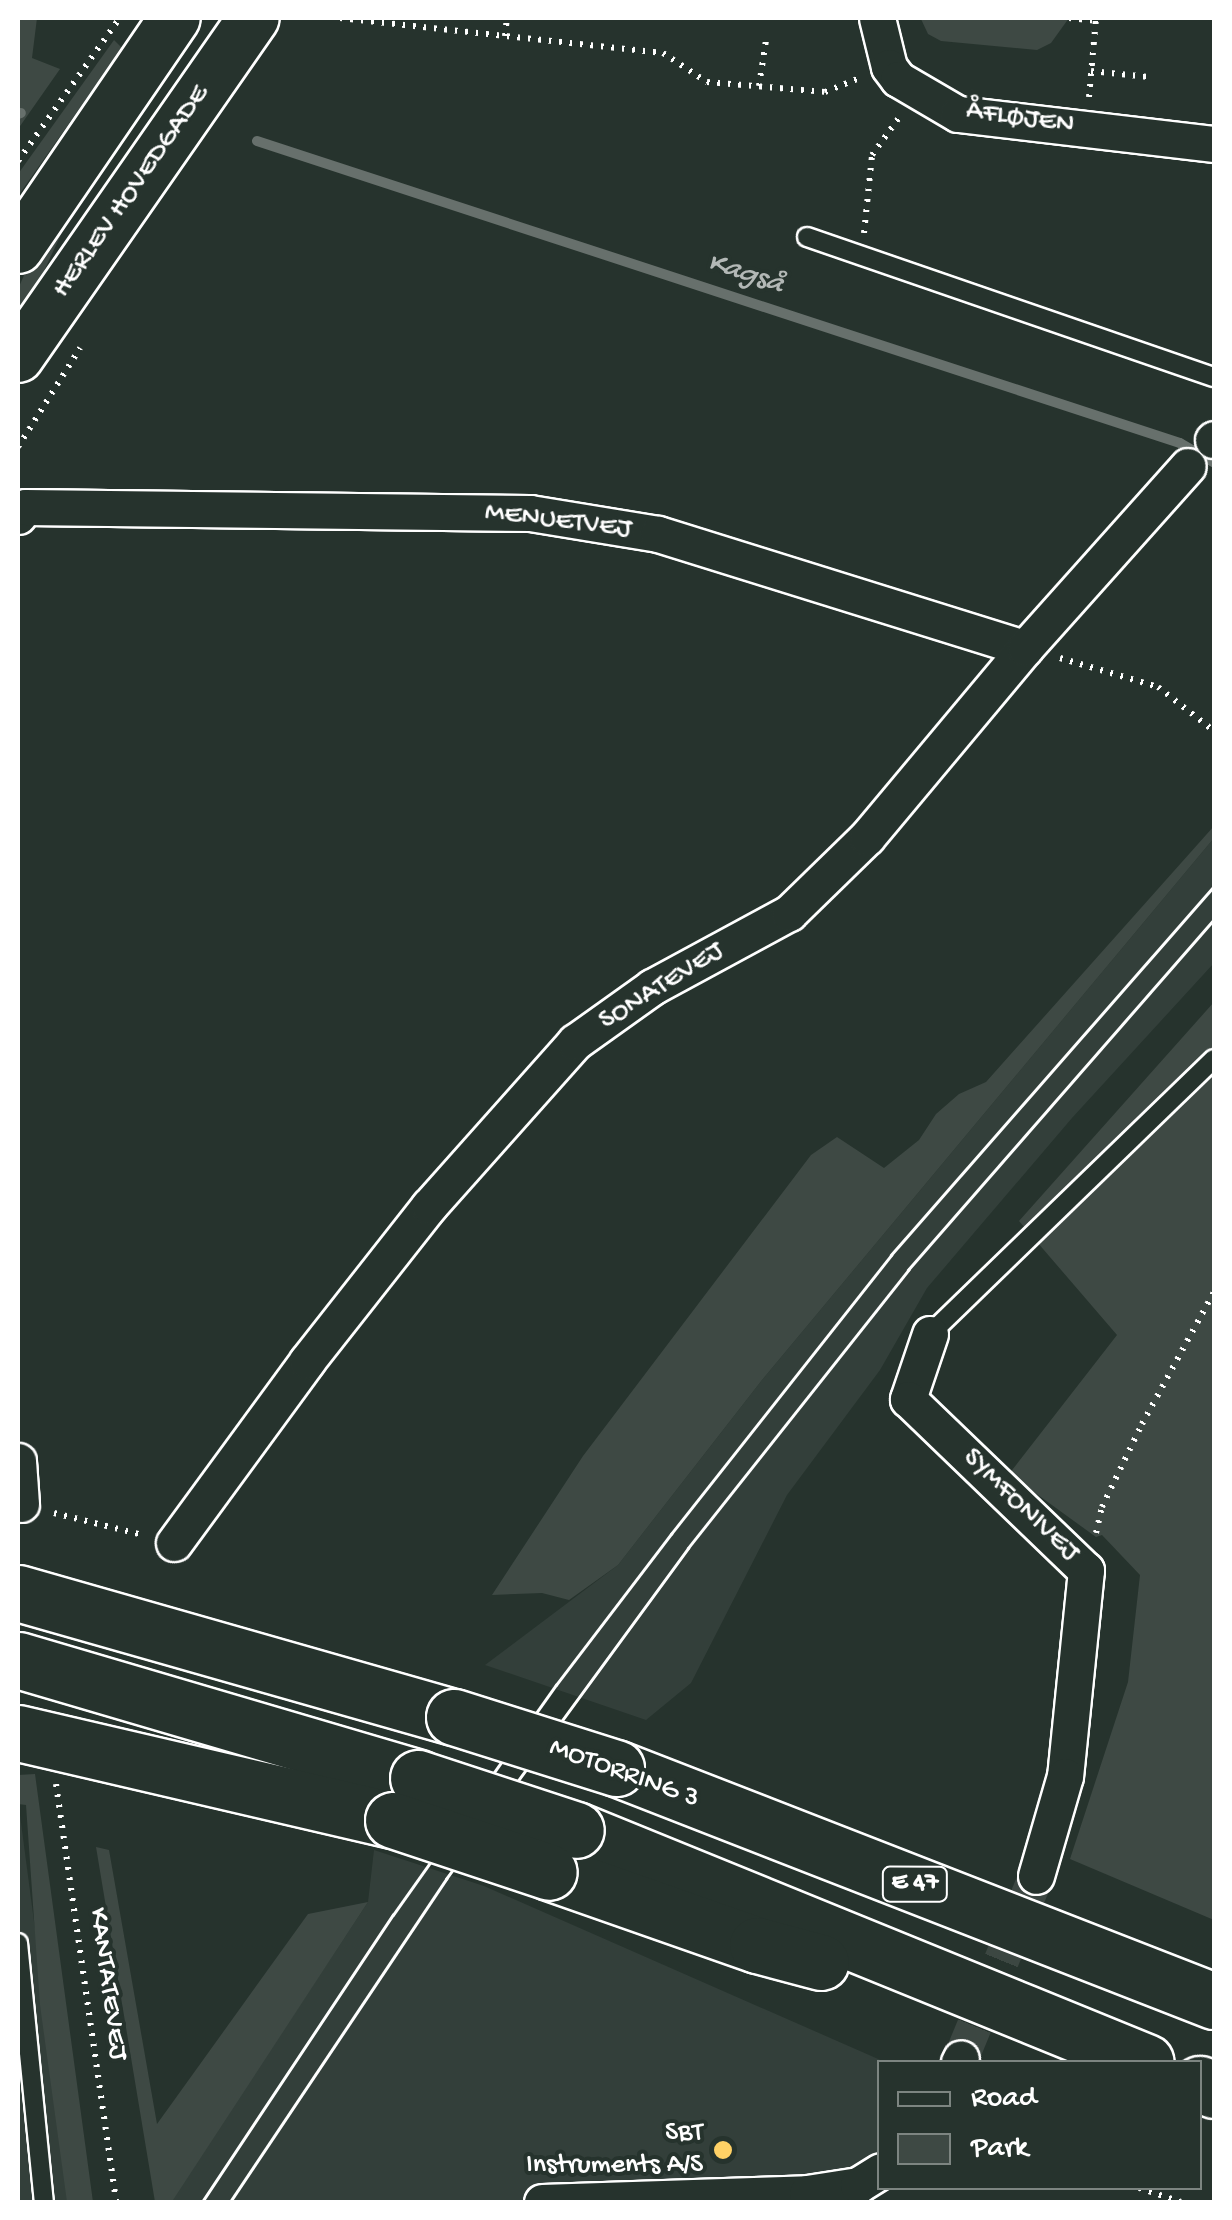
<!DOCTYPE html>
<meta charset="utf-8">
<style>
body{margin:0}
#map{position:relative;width:1232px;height:2220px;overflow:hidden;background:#26332d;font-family:"Gochi Hand",sans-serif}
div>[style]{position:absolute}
.built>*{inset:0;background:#333f3a}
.green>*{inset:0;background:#3e4944}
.stream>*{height:10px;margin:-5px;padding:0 5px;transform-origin:5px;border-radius:5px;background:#67706c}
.street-tunnel>*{height:35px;margin-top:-17.5px;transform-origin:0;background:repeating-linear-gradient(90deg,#3c4742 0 35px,transparent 0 53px)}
.path>*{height:6px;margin-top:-3px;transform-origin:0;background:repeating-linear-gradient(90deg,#fff 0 2.5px,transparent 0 10.5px)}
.roads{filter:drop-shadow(2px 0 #fff) drop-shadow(-2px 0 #fff) drop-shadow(0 2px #fff) drop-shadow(0 -2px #fff)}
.lane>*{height:18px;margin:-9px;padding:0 9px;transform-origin:9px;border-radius:9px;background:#26332d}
.street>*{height:35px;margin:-17.5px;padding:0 17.5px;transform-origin:17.5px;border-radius:17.5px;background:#26332d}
.secondary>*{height:50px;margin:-25px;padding:0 25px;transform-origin:25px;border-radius:25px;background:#26332d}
.highway>*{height:55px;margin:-27.5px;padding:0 27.5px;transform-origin:27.5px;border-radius:27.5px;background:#26332d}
.tram>*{height:2.5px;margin:-1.25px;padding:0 1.25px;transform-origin:1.25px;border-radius:1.25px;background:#fff}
.bridges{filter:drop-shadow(2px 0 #fff) drop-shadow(-2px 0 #fff) drop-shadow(0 2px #fff) drop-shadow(0 -2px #fff)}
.highway-bridge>*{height:55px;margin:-27.5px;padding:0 27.5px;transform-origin:27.5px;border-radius:27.5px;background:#26332d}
.dots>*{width:28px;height:28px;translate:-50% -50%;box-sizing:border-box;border:5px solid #26332d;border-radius:50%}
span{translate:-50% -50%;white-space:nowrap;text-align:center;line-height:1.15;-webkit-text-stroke:8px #26332d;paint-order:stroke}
.shield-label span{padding:2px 8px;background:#26332d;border:2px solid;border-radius:8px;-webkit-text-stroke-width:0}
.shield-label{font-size:25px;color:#fff;font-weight:700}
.street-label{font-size:28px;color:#fff}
.poi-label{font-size:28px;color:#fff}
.right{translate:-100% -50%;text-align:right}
.water-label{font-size:30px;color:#b3b8b6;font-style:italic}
.frame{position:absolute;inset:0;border:20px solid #fff;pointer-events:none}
.legend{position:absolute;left:877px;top:2060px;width:325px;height:130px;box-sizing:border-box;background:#26332d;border:2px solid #7d8581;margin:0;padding:12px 18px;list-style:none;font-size:30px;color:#fff}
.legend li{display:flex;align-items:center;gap:20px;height:50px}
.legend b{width:50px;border:2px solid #7d8581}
</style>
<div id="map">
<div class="built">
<div style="clip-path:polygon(1214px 838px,1214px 963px,1072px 1118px,927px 1288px,880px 1370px,787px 1495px,691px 1683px,646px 1720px,485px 1665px,618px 1565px,762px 1380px)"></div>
<div style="clip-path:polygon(18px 1800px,71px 2202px,18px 2202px)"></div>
<div style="clip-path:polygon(374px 1850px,484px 1886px,885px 2062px,880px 2062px,879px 2154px,845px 2202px,170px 2202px,368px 1902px)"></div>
</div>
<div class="green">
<div style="clip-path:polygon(18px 18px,37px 18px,32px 58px,60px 69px,18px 129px)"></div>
<div style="clip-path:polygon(1069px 18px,1051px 43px,1037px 50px,941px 41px,928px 34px,921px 19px)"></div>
<div style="clip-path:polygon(114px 40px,122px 48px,18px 196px,18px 174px)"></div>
<div style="clip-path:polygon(80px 194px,43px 273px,18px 316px,18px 289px,52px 211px)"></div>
<div style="clip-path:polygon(1214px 826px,1214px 838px,762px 1380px,618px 1565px,569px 1600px,542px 1593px,492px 1595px,583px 1456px,811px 1155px,837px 1137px,884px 1168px,919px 1140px,936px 1114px,959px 1094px,986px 1082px)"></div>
<div style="clip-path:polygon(1214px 1002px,1214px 1920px,1070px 1859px,1128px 1682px,1140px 1575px,1102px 1535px,1096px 1537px,1009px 1474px,1117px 1335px,1019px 1221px)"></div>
<div style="clip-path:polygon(35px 1774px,93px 2202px,67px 2202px,40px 2005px,26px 1805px,18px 1804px,18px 1775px)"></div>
<div style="clip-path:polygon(96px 1847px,109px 1850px,157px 2124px,308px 1914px,368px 1902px,173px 2200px,155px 2202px)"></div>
</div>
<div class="stream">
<div style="left:18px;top:114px;width:3px;rotate:-18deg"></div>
<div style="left:257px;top:141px;width:971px;rotate:18.12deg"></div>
<div style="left:1180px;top:443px;width:39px;rotate:30deg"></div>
</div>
<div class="street-tunnel">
<div style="left:961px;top:2058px;width:197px;rotate:-67.6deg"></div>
</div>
<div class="path">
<div style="left:340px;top:18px;width:325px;rotate:6.2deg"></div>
<div style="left:663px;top:53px;width:53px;rotate:33.4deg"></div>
<div style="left:707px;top:82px;width:118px;rotate:4.8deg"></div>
<div style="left:825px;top:92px;width:38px;rotate:-22deg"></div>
<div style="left:1069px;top:18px;width:27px;rotate:6deg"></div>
<div style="left:505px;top:36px;width:18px;rotate:-84deg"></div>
<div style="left:1091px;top:71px;width:58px;rotate:5.9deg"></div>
<div style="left:759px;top:86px;width:47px;rotate:-81.3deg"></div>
<div style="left:1089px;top:97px;width:79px;rotate:-84.9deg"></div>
<div style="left:18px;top:161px;width:174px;rotate:-54.6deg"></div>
<div style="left:864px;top:233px;width:78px;rotate:-84.1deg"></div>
<div style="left:872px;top:155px;width:49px;rotate:-54.1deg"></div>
<div style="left:18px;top:447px;width:117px;rotate:-57.9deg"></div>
<div style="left:1060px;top:658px;width:102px;rotate:16.5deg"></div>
<div style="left:1158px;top:687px;width:71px;rotate:38.2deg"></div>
<div style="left:54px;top:1513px;width:92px;rotate:13.9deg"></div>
<div style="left:1096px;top:1533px;width:27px;rotate:-77deg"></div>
<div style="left:1102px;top:1507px;width:92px;rotate:-64.3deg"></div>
<div style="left:1142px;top:1424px;width:150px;rotate:-61.4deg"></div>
<div style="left:56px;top:1784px;width:422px;rotate:81.8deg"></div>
<div style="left:1139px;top:2188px;width:44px;rotate:18.4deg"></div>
</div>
<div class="roads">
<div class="lane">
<div style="left:807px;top:237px;width:430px;rotate:19deg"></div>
<div style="left:930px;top:1334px;width:395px;rotate:-44.1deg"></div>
<div style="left:18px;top:1943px;width:260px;rotate:84.3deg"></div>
</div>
<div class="street">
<div style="left:877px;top:18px;width:50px;rotate:76.2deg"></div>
<div style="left:889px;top:67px;width:15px;rotate:53deg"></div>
<div style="left:898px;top:79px;width:69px;rotate:30.3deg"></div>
<div style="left:958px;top:114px;width:258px;rotate:6.7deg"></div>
<div style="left:1213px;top:440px;width:1px;rotate:-45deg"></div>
<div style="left:18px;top:516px;width:11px;rotate:-52deg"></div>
<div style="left:25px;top:507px;width:505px;rotate:0.68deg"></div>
<div style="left:530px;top:513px;width:130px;rotate:9.3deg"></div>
<div style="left:658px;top:534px;width:384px;rotate:17.3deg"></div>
<div style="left:930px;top:1334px;width:69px;rotate:108.7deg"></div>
<div style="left:908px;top:1399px;width:247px;rotate:43.9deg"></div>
<div style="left:1086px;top:1570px;width:207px;rotate:95.8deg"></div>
<div style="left:1065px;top:1776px;width:104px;rotate:106.2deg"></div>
<div style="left:18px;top:1461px;width:43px;rotate:86deg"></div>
<div style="left:174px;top:1543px;width:225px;rotate:-53.8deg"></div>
<div style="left:307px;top:1361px;width:197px;rotate:-51.8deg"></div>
<div style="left:429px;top:1206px;width:220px;rotate:-48.3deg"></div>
<div style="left:575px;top:1042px;width:95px;rotate:-35.5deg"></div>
<div style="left:652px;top:987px;width:156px;rotate:-28.4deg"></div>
<div style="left:789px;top:913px;width:109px;rotate:-44.3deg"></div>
<div style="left:867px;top:837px;width:246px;rotate:-50.1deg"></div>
<div style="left:1025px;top:648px;width:244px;rotate:-48.2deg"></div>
<div style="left:959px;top:2062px;width:4px;rotate:-63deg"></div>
<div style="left:542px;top:2202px;width:265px;rotate:-1.9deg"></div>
<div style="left:807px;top:2193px;width:52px;rotate:-8.9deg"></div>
<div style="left:858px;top:2185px;width:26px;rotate:-32deg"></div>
</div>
<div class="secondary">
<div style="left:18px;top:248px;width:278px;rotate:-55.7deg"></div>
<div style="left:18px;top:357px;width:413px;rotate:-55.2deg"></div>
</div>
<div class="highway">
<div style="left:18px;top:1593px;width:453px;rotate:15.9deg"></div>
<div style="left:18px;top:1660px;width:417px;rotate:16.4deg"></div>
<div style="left:18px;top:1733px;width:385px;rotate:13.1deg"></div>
<div style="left:616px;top:1768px;width:642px;rotate:21.29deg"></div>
<div style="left:576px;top:1830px;width:615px;rotate:22.15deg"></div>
<div style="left:549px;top:1872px;width:220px;rotate:19.3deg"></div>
<div style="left:757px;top:1945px;width:66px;rotate:14.9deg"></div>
<div style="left:1200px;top:2084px;width:15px;rotate:23deg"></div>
</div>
</div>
<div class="tram">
<div style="left:202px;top:2202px;width:345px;rotate:-56.4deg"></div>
<div style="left:393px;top:1915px;width:282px;rotate:-54.7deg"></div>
<div style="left:556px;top:1685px;width:190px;rotate:-52.7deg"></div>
<div style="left:671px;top:1534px;width:355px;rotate:-51.7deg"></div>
<div style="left:891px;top:1255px;width:490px;rotate:-48.8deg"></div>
<div style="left:230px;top:2202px;width:389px;rotate:-56.2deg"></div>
<div style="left:446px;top:1879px;width:410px;rotate:-53.8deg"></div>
<div style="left:688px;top:1548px;width:355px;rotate:-51.6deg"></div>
<div style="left:908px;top:1270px;width:466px;rotate:-48.9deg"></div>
</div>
<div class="bridges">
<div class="highway-bridge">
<div style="left:454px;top:1717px;width:170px;rotate:17.5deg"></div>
<div style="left:418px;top:1778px;width:166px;rotate:18.2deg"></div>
<div style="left:393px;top:1820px;width:164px;rotate:18.4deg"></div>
</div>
</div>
<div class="dots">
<div style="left:723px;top:2150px;background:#ffd166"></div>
</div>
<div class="shield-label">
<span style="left:915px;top:1884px">E 47</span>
</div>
<div class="street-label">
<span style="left:1020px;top:119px;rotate:8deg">ÅFLØJEN</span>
<span style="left:132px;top:192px;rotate:-55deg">HERLEV HOVEDGADE</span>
<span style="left:558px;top:522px;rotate:7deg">MENUETVEJ</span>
<span style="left:662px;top:987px;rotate:-32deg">SONATEVEJ</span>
<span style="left:1020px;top:1506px;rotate:44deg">SYMFONIVEJ</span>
<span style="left:624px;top:1774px;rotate:20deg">MOTORRING 3</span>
<span style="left:107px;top:1984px;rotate:82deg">KANTATEVEJ</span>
</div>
<div class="poi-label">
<span class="right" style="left:703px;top:2150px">SBT<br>Instruments A/S</span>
</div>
<div class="water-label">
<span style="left:745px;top:275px;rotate:18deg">Kagså</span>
</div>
<div class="frame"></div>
<ul class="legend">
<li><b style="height:12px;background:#26332d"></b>Road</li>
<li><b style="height:28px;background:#3e4944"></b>Park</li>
</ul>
</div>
